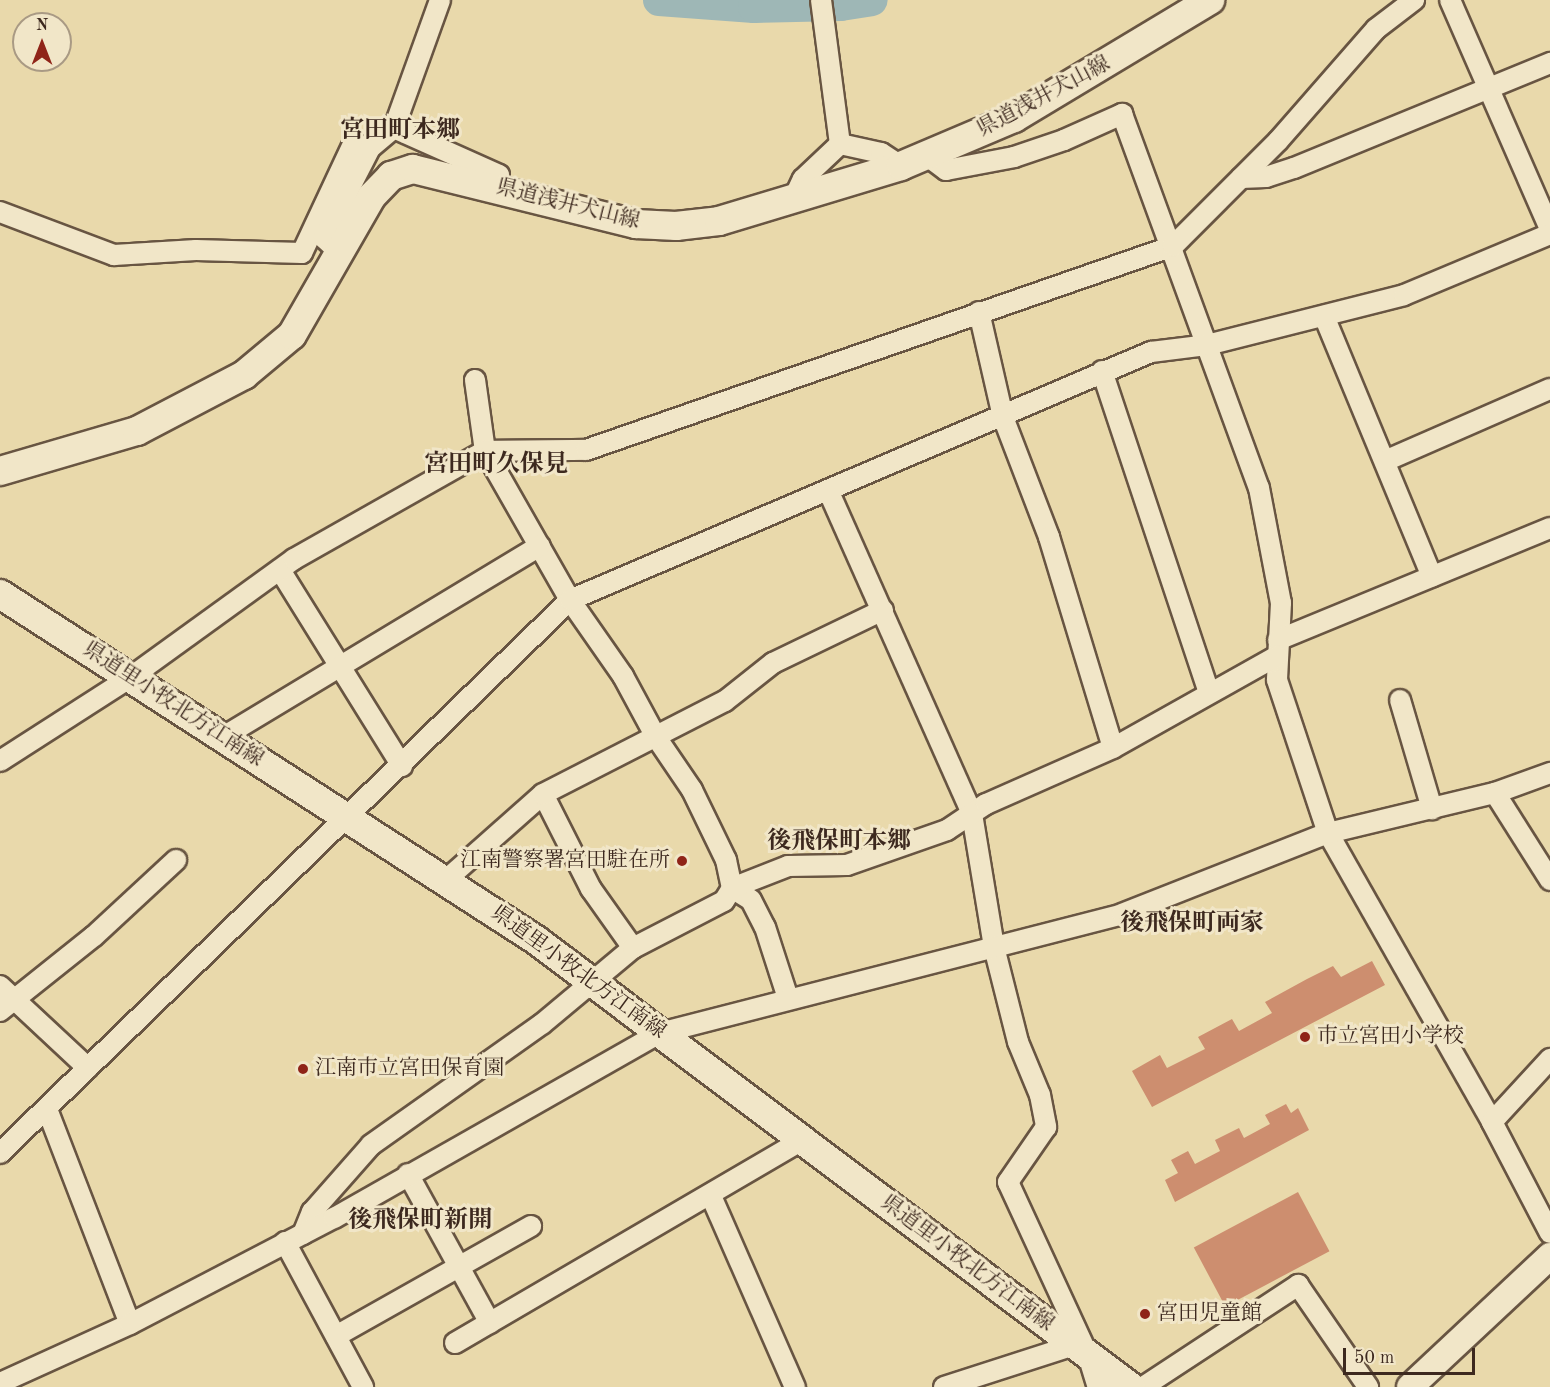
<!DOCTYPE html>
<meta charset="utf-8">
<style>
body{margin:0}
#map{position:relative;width:1550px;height:1387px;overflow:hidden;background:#e9d9ab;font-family:"Old Standard TT","Noto Serif JP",serif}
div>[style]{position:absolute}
.river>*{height:32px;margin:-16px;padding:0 16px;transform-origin:16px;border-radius:16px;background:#9eb7b6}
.building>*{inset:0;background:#cd8e6f;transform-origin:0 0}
.roads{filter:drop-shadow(2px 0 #685542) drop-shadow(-2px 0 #685542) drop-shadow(0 2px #685542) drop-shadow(0 -2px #685542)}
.minor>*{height:20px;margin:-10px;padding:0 10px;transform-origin:10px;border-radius:10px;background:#f1e6c8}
.tertiary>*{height:26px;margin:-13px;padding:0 13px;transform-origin:13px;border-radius:13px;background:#f1e6c8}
.secondary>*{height:28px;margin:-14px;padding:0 14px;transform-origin:14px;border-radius:14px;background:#f1e6c8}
.dots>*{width:16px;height:16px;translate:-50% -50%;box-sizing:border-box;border:3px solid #f1e6c8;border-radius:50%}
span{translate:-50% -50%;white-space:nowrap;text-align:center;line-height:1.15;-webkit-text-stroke:6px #f1e6c8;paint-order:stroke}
.street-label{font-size:21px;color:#3d291f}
.poi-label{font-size:21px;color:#3d291f}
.right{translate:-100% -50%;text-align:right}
.left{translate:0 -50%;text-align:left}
.quarter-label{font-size:24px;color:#3d291f;font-weight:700}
.north{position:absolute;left:12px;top:12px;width:60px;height:60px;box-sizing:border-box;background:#f1e6c8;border:2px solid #a99a84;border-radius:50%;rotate:0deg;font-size:16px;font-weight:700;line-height:24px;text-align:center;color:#3d291f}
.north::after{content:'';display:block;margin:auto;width:21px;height:27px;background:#8f2418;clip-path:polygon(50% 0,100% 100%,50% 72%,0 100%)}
.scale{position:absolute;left:1343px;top:1348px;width:132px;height:27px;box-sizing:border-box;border:3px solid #3d291f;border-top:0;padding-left:8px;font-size:18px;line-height:21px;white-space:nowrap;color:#3d291f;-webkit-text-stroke:4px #f1e6c8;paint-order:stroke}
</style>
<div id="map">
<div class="river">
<div style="left:659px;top:0;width:95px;rotate:4.2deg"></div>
<div style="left:754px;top:7px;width:87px;rotate:-1.3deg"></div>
<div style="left:841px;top:5px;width:31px;rotate:-9deg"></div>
</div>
<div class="building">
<div style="clip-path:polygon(1372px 961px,1385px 985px,1152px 1107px,1132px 1071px,1160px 1055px,1167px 1068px,1205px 1049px,1198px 1037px,1232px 1019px,1239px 1031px,1272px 1013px,1265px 1002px,1307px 979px,1333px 966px,1341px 977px)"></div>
<div style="clip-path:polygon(1286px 1104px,1291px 1113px,1298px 1108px,1309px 1130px,1175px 1202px,1165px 1180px,1178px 1173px,1171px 1160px,1188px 1151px,1195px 1164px,1220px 1151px,1215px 1140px,1239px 1128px,1244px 1138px,1270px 1124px,1265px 1115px)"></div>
<div style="left:1298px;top:1192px;width:67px;height:118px;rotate:62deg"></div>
</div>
<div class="roads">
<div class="minor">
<div style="left:821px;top:0;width:145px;rotate:82.5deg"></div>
<div style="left:1450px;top:0;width:250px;rotate:66.4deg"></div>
<div style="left:394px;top:128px;width:115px;rotate:24.1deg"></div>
<div style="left:499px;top:175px;width:12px;rotate:104deg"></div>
<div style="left:840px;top:144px;width:42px;rotate:12.4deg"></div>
<div style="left:881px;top:153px;width:24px;rotate:33deg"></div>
<div style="left:926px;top:155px;width:25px;rotate:37deg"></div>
<div style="left:946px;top:170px;width:69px;rotate:-10.8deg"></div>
<div style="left:1014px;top:157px;width:53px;rotate:-18.8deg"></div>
<div style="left:1064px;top:140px;width:64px;rotate:-24.1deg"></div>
<div style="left:1122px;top:114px;width:398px;rotate:69.9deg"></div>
<div style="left:1259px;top:488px;width:117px;rotate:79.2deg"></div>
<div style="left:1281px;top:603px;width:77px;rotate:93deg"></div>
<div style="left:1277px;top:680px;width:161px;rotate:71.6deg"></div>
<div style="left:1328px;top:833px;width:332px;rotate:60.4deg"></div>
<div style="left:1492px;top:1122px;width:125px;rotate:62.4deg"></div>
<div style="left:1241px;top:178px;width:25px;rotate:-2deg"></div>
<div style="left:1266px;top:177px;width:29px;rotate:-18deg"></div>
<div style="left:1294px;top:168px;width:277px;rotate:-22.3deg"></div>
<div style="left:793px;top:200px;width:23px;rotate:-65deg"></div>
<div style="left:803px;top:179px;width:51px;rotate:-43.4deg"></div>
<div style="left:0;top:212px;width:122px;rotate:20.7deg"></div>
<div style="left:114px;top:255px;width:82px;rotate:-3.5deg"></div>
<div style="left:196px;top:250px;width:106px;rotate:1.6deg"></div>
<div style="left:302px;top:253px;width:120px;rotate:-64.9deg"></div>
<div style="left:353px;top:144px;width:17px;rotate:13deg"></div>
<div style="left:339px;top:252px;width:21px;rotate:-137deg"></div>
<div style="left:324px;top:238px;width:101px;rotate:-62.9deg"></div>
<div style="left:370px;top:148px;width:31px;rotate:-40deg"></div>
<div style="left:394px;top:128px;width:136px;rotate:-70.2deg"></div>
<div style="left:979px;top:312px;width:108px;rotate:77.1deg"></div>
<div style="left:1003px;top:417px;width:129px;rotate:69deg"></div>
<div style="left:1049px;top:537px;width:220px;rotate:73.1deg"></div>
<div style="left:1324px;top:316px;width:282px;rotate:67.5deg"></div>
<div style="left:1102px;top:371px;width:338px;rotate:71.6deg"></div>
<div style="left:475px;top:380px;width:72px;rotate:82deg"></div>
<div style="left:485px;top:451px;width:172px;rotate:60.3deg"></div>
<div style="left:570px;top:600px;width:93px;rotate:55.1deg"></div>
<div style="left:623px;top:676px;width:69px;rotate:61.6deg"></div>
<div style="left:656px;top:737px;width:64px;rotate:55.8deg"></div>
<div style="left:692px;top:790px;width:78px;rotate:64.1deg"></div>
<div style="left:726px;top:860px;width:29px;rotate:78deg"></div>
<div style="left:732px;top:888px;width:22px;rotate:32deg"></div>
<div style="left:751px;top:900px;width:30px;rotate:63deg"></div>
<div style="left:765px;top:927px;width:75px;rotate:72.1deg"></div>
<div style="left:1385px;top:461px;width:180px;rotate:-23.6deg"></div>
<div style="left:828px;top:490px;width:355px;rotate:66deg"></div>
<div style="left:972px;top:814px;width:135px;rotate:80.6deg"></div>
<div style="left:994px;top:947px;width:98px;rotate:75.8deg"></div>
<div style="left:1018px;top:1042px;width:57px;rotate:67.5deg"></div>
<div style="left:1040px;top:1095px;width:33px;rotate:79deg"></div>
<div style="left:1046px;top:1127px;width:67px;rotate:124.6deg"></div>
<div style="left:1008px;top:1182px;width:191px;rotate:65.2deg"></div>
<div style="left:1088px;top:1355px;width:34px;rotate:73deg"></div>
<div style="left:280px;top:570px;width:231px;rotate:58.1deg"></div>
<div style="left:1278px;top:640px;width:294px;rotate:-22.4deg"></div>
<div style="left:1400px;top:700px;width:114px;rotate:73.6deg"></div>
<div style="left:223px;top:737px;width:370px;rotate:-31.1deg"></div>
<div style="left:0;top:761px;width:156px;rotate:-32.7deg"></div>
<div style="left:131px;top:677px;width:201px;rotate:-35.9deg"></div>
<div style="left:294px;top:559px;width:219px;rotate:-29.5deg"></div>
<div style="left:485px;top:451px;width:101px;rotate:-0.6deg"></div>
<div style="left:586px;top:450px;width:621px;rotate:-19.16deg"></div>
<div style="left:1173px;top:246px;width:148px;rotate:-45deg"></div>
<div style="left:1278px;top:141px;width:149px;rotate:-48.8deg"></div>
<div style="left:1376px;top:29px;width:48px;rotate:-37.3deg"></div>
<div style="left:1495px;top:793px;width:103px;rotate:57.7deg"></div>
<div style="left:447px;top:879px;width:128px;rotate:-41.5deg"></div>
<div style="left:633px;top:948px;width:72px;rotate:-125.4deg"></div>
<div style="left:591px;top:889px;width:106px;rotate:-116.8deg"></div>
<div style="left:543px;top:794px;width:204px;rotate:-27.1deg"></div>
<div style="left:725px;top:701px;width:61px;rotate:-38.4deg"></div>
<div style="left:773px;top:663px;width:122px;rotate:-25.7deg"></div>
<div style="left:0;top:986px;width:120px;rotate:43deg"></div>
<div style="left:0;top:1011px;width:120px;rotate:-38.6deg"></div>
<div style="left:94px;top:936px;width:112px;rotate:-42.8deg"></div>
<div style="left:47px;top:1109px;width:230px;rotate:68.9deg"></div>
<div style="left:1492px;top:1122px;width:86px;rotate:-47.4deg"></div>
<div style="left:0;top:1153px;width:794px;rotate:-44.13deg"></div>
<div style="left:570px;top:600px;width:632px;rotate:-23.12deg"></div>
<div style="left:1151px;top:352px;width:56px;rotate:-7.1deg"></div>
<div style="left:1207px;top:345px;width:203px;rotate:-14.2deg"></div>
<div style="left:1404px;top:295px;width:158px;rotate:-22.7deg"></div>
<div style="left:408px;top:1174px;width:170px;rotate:61.2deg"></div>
<div style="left:711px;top:1196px;width:209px;rotate:66.3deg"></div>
<div style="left:303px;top:1234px;width:24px;rotate:-68deg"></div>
<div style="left:312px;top:1212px;width:89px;rotate:-48.6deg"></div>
<div style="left:371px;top:1145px;width:209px;rotate:-35.3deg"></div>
<div style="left:542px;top:1024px;width:119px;rotate:-39.9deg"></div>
<div style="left:633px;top:948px;width:102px;rotate:-27.3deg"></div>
<div style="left:724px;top:901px;width:15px;rotate:-58deg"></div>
<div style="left:732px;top:888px;width:60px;rotate:-21.4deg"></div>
<div style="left:788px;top:866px;width:59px;rotate:-1deg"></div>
<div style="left:847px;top:865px;width:106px;rotate:-19.3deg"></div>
<div style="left:947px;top:830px;width:47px;rotate:-33.7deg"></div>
<div style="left:986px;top:804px;width:139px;rotate:-23.8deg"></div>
<div style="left:1113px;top:748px;width:188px;rotate:-29.3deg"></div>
<div style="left:285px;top:1242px;width:165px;rotate:61.7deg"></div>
<div style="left:336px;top:1336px;width:224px;rotate:-29.4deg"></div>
<div style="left:455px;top:1343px;width:402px;rotate:-30.3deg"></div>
<div style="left:0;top:1383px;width:143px;rotate:-24.4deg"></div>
<div style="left:130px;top:1324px;width:230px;rotate:-27.5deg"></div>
<div style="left:334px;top:1218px;width:375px;rotate:-29.6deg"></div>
<div style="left:660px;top:1033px;width:477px;rotate:-14.4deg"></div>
<div style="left:1122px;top:914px;width:221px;rotate:-21.5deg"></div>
<div style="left:1328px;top:833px;width:172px;rotate:-13.5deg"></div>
<div style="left:1495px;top:793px;width:59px;rotate:-20deg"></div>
<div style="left:944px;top:1387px;width:137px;rotate:-17.9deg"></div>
<div style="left:1143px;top:1387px;width:186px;rotate:-33.3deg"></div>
<div style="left:1298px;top:1285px;width:124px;rotate:55.5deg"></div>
</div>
<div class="tertiary">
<div style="left:1410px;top:1387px;width:192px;rotate:-43.1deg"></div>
</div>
<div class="secondary">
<div style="left:0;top:471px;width:143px;rotate:-16.3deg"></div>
<div style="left:137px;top:431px;width:121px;rotate:-27.6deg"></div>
<div style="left:244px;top:375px;width:62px;rotate:-39.8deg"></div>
<div style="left:292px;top:335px;width:160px;rotate:-60.1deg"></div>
<div style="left:372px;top:196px;width:28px;rotate:-46deg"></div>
<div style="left:391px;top:176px;width:23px;rotate:-18deg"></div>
<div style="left:413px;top:169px;width:230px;rotate:13.9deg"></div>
<div style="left:636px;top:224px;width:40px;rotate:2.9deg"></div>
<div style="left:676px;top:226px;width:43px;rotate:-6.6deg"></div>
<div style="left:719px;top:221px;width:190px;rotate:-16.8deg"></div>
<div style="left:901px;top:166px;width:123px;rotate:-23deg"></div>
<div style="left:1014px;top:118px;width:229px;rotate:-31deg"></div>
<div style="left:0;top:594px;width:638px;rotate:32.84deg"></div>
<div style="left:536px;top:940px;width:744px;rotate:36.92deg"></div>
</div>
</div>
<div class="dots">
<div style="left:682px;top:861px;background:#8f2418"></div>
<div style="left:1305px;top:1037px;background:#8f2418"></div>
<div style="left:303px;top:1069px;background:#8f2418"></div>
<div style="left:1145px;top:1314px;background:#8f2418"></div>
</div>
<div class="street-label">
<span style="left:1044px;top:97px;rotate:-28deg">県道浅井犬山線</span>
<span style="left:568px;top:205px;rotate:14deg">県道浅井犬山線</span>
<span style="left:173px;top:705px;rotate:33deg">県道里小牧北方江南線</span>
<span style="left:578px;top:973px;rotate:36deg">県道里小牧北方江南線</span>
<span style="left:967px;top:1264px;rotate:37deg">県道里小牧北方江南線</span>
</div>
<div class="poi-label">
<span class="right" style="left:670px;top:861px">江南警察署宮田駐在所</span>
<span class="left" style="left:1317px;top:1037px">市立宮田小学校</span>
<span class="left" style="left:315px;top:1069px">江南市立宮田保育園</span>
<span class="left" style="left:1157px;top:1314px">宮田児童館</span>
</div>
<div class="quarter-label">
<span style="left:400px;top:132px">宮田町本郷</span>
<span style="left:496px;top:466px">宮田町久保見</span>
<span style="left:839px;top:843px">後飛保町本郷</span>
<span style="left:1192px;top:925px">後飛保町両家</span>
<span style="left:420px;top:1222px">後飛保町新開</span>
</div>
<div class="north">N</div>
<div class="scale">50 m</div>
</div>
